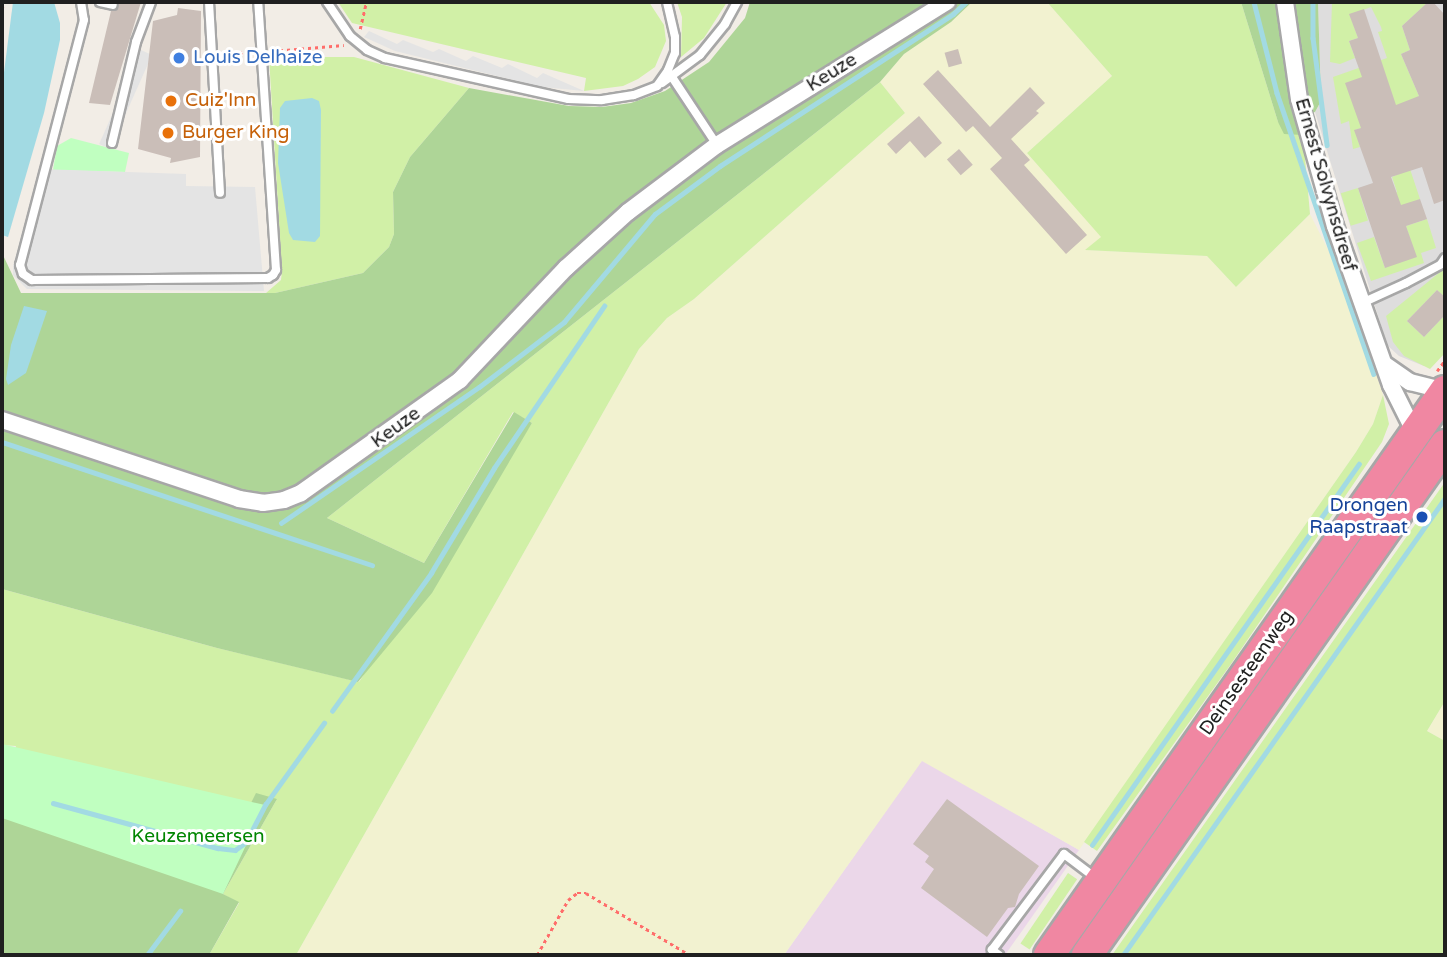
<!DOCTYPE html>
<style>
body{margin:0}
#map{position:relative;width:1447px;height:957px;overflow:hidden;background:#f2ede6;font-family:"Varela Round",sans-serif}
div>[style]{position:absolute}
.residential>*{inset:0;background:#dedddd}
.industrial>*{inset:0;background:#ebd7e9}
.farmland>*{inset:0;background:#f2f2d0}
.grass>*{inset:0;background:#d1f0a7;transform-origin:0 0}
.forest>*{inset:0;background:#aed597}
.park>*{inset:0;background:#c0ffc0}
.parking>*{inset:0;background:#e4e4e4;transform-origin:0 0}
.water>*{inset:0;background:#a2dae3}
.stream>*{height:4.5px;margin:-2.25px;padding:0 2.25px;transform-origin:2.25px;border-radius:2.25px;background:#a2dae3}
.building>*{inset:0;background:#cabeb8;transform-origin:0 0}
.path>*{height:2.5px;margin-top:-1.25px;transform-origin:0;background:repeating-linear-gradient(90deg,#ff6d6a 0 3.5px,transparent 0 7px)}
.roads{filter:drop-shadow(2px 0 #a7a7a7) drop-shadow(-2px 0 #a7a7a7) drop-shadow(0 2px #a7a7a7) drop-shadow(0 -2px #a7a7a7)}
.lane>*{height:8px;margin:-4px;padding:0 4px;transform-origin:4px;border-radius:4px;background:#fff}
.street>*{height:16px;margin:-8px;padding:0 8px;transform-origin:8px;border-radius:8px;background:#fff}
.highway>*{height:30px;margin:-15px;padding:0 15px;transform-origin:15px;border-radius:15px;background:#f087a2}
.dots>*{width:19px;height:19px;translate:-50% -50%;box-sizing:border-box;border:4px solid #fff;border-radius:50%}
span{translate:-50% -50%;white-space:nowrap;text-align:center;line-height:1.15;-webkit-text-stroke:6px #fff;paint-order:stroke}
.shop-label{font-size:19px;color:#366cbe}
.left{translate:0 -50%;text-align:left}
.street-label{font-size:19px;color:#202020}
.food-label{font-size:19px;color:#c56008}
.transit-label{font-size:19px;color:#164399}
.right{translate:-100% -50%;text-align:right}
.park-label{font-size:19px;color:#018602}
.frame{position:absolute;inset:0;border:4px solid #202020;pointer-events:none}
</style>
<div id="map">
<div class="residential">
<div style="clip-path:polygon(1318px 2px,1445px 2px,1445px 343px,1424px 366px,1399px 356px,1387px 345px,1315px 112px,1321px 101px)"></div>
</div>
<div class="industrial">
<div style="clip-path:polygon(922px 760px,1079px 850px,1005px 955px,784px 955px)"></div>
</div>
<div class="farmland">
<div style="clip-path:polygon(972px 2px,1047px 2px,1112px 76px,1027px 153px,1102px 237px,1086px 250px,1207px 256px,1236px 287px,1310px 214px,1351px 295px,1383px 395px,1373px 424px,1356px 452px,1079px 850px,922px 761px,784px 955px,296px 955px,639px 349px,667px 318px,694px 299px,905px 113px,880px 82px,904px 54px,951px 22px)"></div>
<div style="clip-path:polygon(1445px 701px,1445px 741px,1427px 731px)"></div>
</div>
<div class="grass">
<div style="clip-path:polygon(338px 2px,649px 2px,664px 25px,666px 41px,655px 67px,638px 79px,623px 86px,584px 91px,586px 78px,352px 23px)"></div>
<div style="clip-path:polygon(677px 2px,727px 2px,704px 38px,681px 57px,682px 17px)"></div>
<div style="clip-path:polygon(1047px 2px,1241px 2px,1278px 122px,1303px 135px,1310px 214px,1236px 287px,1207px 256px,1085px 250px,1101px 237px,1027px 153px,1112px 76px)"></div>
<div style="clip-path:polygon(1332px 2px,1428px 2px,1402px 26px,1410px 50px,1401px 54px,1419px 96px,1394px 116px,1355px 130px,1360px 147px,1353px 149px,1349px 121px,1341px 124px,1333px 77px,1387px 58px,1378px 32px,1382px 31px,1381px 27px,1371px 7px,1350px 15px,1358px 38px,1349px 41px,1355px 58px,1340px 64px,1330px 62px)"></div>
<div style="clip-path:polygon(269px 57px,354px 57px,469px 88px,410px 157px,393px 192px,394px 234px,389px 247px,363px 273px,275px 293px,266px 293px,281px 280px,282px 271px)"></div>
<div style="clip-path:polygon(880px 82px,905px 113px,694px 299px,667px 318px,639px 349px,296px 955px,209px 955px,239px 903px,223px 894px,277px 799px,210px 885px,2px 785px,16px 746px,2px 745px,2px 589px,217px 648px,359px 682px,532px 423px,513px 412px,424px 563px,327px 518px)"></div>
<div style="clip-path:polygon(1410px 169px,1420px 199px,1396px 210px,1391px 195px,1397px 192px,1392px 177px)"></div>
<div style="left:1358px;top:188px;width:34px;height:18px;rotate:73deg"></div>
<div style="clip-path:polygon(1427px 219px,1436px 248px,1421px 253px,1424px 263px,1371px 281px,1357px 243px,1374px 237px,1385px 268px,1411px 241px,1406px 226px)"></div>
<div style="clip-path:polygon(1445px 268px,1445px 297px,1437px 290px,1407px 321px,1424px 337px,1445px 315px,1445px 353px,1430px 369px,1404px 356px,1393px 342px,1386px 316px)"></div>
<div style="clip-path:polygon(1383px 395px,1389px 424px,1382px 442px,1231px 664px,1097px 851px,1084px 842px,1356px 452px,1373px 424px)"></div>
<div style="clip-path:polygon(1445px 482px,1445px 701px,1427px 731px,1445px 741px,1445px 955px,1112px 955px)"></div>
<div style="left:1068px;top:873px;width:11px;height:85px;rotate:34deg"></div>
</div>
<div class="forest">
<div style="clip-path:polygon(750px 2px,972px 2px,951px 22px,904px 54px,880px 82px,327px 518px,424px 563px,514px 412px,532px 423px,432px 593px,358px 682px,217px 648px,2px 589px,2px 253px,21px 293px,275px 293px,363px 273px,389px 247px,394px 234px,393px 192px,410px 157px,469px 88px,569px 106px,602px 107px,631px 103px,665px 91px,709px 62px,745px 18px)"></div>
<div style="clip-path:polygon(1241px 2px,1318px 2px,1321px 101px,1315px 112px,1298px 117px,1303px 135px,1284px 134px,1278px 122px)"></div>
<div style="clip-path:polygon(256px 793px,277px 799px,223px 894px,239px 902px,209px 955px,2px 955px,2px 817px,210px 885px)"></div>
</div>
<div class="park">
<div style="clip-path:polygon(71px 138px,129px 153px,125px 172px,53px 170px,57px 146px)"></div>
<div style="clip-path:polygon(2px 744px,265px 805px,223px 894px,2px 818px)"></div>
</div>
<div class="parking">
<div style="clip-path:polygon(369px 31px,397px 44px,403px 40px,433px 52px,439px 49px,466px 61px,473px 56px,502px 68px,508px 64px,537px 78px,543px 73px,584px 91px,542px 87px,395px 51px,364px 37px)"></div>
<div style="left:141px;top:50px;width:12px;height:103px;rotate:24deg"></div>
<div style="clip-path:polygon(40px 169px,186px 174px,186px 186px,255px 187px,264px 291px,27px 289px,13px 275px,13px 266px)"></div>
</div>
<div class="water">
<div style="clip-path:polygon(13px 2px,54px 2px,60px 23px,60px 40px,44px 113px,8px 237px,2px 235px,2px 88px)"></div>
<div style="clip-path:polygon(312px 98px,319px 101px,321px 110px,320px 236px,315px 242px,293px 240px,289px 233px,278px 163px,280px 108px,285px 101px)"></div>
<div style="clip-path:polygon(24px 306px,47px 311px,26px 373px,8px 385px,6px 379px,11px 345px)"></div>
</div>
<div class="stream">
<div style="left:1254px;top:2px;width:94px;rotate:75.8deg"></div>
<div style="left:1277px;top:93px;width:297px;rotate:71deg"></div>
<div style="left:1313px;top:2px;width:36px;rotate:90deg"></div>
<div style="left:1313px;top:38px;width:108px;rotate:82.5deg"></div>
<div style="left:2px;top:442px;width:390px;rotate:18.4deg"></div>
<div style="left:281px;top:523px;width:240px;rotate:-34.5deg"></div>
<div style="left:479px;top:387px;width:107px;rotate:-37.4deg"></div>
<div style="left:564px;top:322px;width:141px;rotate:-49.9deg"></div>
<div style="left:655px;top:214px;width:81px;rotate:-36.4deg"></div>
<div style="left:720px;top:166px;width:278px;rotate:-33.1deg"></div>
<div style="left:953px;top:14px;width:18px;rotate:-43deg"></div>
<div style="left:332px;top:711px;width:170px;rotate:-54.3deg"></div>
<div style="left:431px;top:573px;width:122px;rotate:-59deg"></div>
<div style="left:494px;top:468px;width:196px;rotate:-55.8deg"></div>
<div style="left:53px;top:803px;width:171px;rotate:15.3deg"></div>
<div style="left:218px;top:848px;width:17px;rotate:7deg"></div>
<div style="left:235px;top:850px;width:14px;rotate:-36deg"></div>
<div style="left:246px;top:842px;width:42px;rotate:-62.8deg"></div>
<div style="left:265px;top:805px;width:101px;rotate:-54.3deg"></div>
<div style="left:1092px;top:845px;width:465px;rotate:-55deg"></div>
<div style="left:147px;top:955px;width:55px;rotate:-53.1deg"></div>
<div style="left:1123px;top:955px;width:559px;rotate:-54.83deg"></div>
</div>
<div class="building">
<div style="clip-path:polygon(119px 2px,141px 2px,110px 105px,89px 103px,111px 11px,118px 9px)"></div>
<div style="clip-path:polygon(1428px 2px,1433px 2px,1445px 15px,1445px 200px,1434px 204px,1422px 167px,1391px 177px,1401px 205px,1420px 199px,1427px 219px,1406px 226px,1417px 257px,1385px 268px,1358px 188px,1373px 183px,1354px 130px,1361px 128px,1345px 83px,1362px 77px,1349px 41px,1358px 38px,1349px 14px,1364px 9px,1396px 105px,1419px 96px,1401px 54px,1410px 50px,1402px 26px)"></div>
<div style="clip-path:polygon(178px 8px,201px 11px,200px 157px,170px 163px,171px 158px,138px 149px,153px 21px,177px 15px)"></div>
<div style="left:958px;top:49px;width:15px;height:14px;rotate:74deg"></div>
<div style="clip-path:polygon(938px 70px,990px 127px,1030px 87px,1045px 103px,1036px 111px,1039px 113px,1011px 139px,1030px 160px,1024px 165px,1087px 235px,1066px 254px,990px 169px,1002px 158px,973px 126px,966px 132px,923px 84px)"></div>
<div style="clip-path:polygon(919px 116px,942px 143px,925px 158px,910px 141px,896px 154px,887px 144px)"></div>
<div style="left:959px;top:149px;width:21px;height:16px;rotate:49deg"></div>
<div style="clip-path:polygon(1437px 290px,1445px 297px,1445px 315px,1424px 337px,1407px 321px)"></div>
<div style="clip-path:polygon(947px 799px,1039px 866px,1019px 894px,1015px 907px,1008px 908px,987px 937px,921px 888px,934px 869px,925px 862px,929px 856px,913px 844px)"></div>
</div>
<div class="path">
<div style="left:2px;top:10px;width:8px;rotate:-83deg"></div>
<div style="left:360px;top:29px;width:28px;rotate:-77deg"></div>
<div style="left:273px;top:51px;width:71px;rotate:-4.8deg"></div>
<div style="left:225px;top:53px;width:24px;rotate:-2deg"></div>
<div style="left:1437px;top:371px;width:14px;rotate:-54deg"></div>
<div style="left:537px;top:955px;width:63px;rotate:-60.6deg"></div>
<div style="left:568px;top:900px;width:11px;rotate:-38deg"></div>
<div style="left:577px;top:893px;width:9px"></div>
<div style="left:586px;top:893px;width:121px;rotate:30.8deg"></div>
</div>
<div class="roads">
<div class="lane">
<div style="left:81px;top:2px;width:18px;rotate:81deg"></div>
<div style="left:84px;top:20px;width:253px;rotate:104.6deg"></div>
<div style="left:20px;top:265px;width:9px;rotate:72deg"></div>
<div style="left:23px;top:274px;width:11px;rotate:34deg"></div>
<div style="left:32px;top:280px;width:236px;rotate:-0.5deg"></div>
<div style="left:268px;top:278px;width:6px;rotate:-31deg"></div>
<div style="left:273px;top:275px;width:6px;rotate:-59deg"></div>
<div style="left:276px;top:270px;width:269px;rotate:-93.8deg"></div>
<div style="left:100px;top:2px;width:13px;rotate:13deg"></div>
<div style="left:209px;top:2px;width:191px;rotate:86.7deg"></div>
<div style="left:327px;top:2px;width:41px;rotate:55.9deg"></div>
<div style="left:350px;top:36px;width:22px;rotate:39deg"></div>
<div style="left:367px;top:50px;width:20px;rotate:24deg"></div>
<div style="left:385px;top:58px;width:188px;rotate:12.6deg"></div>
<div style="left:568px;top:99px;width:34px;rotate:2deg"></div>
<div style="left:602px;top:100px;width:32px;rotate:-9deg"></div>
<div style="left:634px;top:95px;width:25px;rotate:-21deg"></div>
<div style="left:657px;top:86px;width:19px;rotate:-55deg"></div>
<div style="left:668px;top:70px;width:18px;rotate:-68deg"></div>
<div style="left:675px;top:53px;width:16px;rotate:-90deg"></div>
<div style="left:675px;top:37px;width:36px;rotate:-103deg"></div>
<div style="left:672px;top:77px;width:82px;rotate:56.5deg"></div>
<div style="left:662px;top:83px;width:47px;rotate:-36.4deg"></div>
<div style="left:700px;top:55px;width:40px;rotate:-51deg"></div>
<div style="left:725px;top:24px;width:25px;rotate:-61deg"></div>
<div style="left:112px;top:143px;width:104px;rotate:-76.6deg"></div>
<div style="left:136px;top:42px;width:43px;rotate:-69.4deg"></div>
<div style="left:1362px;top:303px;width:48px;rotate:-24.4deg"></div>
<div style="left:1406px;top:283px;width:40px;rotate:-28deg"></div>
<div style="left:1441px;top:264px;width:7px;rotate:-56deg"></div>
<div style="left:999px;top:955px;width:9px;rotate:-144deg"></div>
<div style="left:992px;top:950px;width:120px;rotate:-53.1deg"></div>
<div style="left:1064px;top:854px;width:41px;rotate:37.1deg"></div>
</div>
<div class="street">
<div style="left:1285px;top:2px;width:98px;rotate:81.8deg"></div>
<div style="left:1299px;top:99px;width:132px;rotate:74.2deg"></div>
<div style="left:1335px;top:226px;width:169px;rotate:70.6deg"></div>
<div style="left:1391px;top:385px;width:54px;rotate:63.4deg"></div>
<div style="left:1384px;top:364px;width:32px;rotate:35deg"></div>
<div style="left:1410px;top:382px;width:36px;rotate:14deg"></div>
<div style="left:2px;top:420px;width:250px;rotate:18.4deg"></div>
<div style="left:239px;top:499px;width:24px;rotate:9deg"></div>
<div style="left:263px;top:503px;width:21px;rotate:-8deg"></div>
<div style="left:284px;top:500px;width:18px;rotate:-22deg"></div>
<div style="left:301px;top:493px;width:195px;rotate:-35.4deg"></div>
<div style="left:460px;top:380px;width:154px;rotate:-46.6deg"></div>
<div style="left:566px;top:268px;width:84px;rotate:-42.1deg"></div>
<div style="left:628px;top:212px;width:111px;rotate:-37deg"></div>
<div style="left:717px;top:145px;width:271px;rotate:-31.9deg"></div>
</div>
<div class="highway">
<div style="left:1049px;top:955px;width:689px;rotate:-54.93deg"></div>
<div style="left:1087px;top:955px;width:623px;rotate:-54.93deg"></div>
</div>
</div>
<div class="dots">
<div style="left:179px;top:58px;background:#3f7fe0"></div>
<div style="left:171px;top:101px;background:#e8710a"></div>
<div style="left:168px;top:133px;background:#e8710a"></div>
<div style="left:1422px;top:517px;background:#1a4fb4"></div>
</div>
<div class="shop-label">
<span class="left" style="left:193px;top:58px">Louis Delhaize</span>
</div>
<div class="street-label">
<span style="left:832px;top:73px;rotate:-32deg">Keuze</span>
<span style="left:1325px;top:185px;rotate:74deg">Ernest Solvynsdreef</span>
<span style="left:396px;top:428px;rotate:-36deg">Keuze</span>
<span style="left:1247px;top:673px;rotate:-55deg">Deinsesteenweg</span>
</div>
<div class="food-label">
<span class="left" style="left:185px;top:101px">Cuiz'Inn</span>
<span class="left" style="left:182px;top:133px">Burger King</span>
</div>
<div class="transit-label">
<span class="right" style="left:1408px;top:517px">Drongen<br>Raapstraat</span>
</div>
<div class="park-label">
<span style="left:198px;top:837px">Keuzemeersen</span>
</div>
<div class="frame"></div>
</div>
